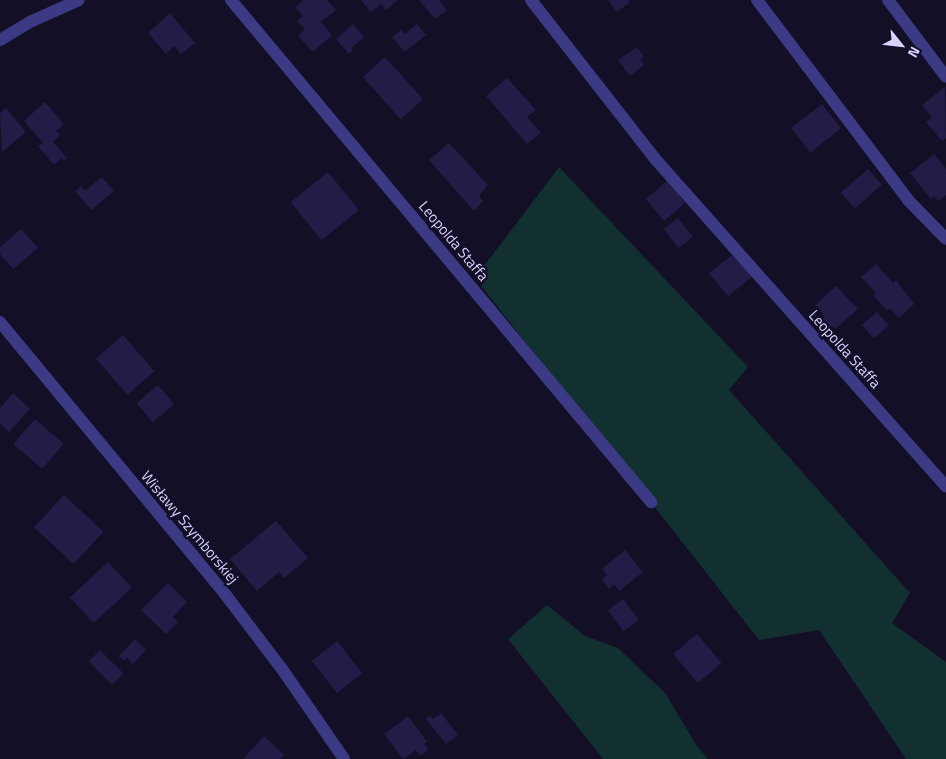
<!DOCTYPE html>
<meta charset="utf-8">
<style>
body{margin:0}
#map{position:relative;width:946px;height:759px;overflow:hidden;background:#130f26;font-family:"Titillium Web",sans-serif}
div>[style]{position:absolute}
.green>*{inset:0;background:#12302f}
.building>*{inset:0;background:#241b47;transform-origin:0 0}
.minor>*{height:12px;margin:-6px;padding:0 6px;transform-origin:6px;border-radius:6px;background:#3d3a85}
span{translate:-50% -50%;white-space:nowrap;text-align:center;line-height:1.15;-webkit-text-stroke:5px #130f26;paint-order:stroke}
.street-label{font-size:15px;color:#d9d4ff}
.north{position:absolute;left:876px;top:20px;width:50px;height:50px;-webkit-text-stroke:4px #130f26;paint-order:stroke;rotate:119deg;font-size:14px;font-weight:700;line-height:20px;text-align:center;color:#d9d4ff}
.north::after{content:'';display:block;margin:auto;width:18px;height:22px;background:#d9d4ff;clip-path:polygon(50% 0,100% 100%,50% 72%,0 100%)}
</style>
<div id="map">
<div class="green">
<div style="clip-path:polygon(559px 167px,748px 367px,729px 390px,910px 593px,892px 623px,946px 662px,946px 759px,906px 759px,819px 630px,759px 640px,475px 278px)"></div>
<div style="clip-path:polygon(547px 605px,585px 636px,618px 648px,665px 693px,697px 746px,708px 759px,603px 759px,508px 639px)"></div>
</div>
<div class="building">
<div style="clip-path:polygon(303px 0,327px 0,336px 10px,321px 22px,332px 35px,313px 52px,298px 36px,305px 29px,297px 21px,303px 16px,295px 7px)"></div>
<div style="clip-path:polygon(361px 0,398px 0,386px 10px,381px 4px,371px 12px)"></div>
<div style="clip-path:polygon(419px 0,439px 0,447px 10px,435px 19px)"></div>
<div style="clip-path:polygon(608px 0,628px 0,630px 2px,617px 12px)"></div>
<div style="clip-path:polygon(170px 13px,195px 43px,181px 54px,174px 46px,166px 54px,148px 33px)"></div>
<div style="clip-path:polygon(353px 24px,364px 37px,351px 48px,353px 50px,349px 54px,336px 39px)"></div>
<div style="clip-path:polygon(417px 24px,426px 35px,405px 52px,392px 37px,401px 30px,405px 34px)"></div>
<div style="clip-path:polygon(637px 47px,644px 57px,640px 59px,644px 65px,630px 76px,618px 60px)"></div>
<div style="left:385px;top:57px;width:57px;height:30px;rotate:48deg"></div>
<div style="clip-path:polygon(507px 78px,536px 110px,527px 117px,541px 133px,527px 144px,486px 96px)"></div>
<div style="clip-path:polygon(945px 87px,946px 138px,942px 141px,926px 122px,932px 118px,922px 105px)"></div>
<div style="clip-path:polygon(45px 102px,64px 124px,56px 131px,60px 135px,53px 142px,67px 158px,64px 161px,62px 158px,54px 165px,38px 146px,43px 143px,24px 121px)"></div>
<div style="left:822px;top:104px;width:31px;height:39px;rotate:52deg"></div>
<div style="clip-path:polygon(6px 108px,26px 132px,2px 152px,0 113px)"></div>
<div style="clip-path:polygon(449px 143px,488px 185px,479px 196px,483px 201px,474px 211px,429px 160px)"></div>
<div style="clip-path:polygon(934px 154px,946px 169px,946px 195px,938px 201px,934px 196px,931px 199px,910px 173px)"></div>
<div style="left:868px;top:169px;width:21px;height:36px;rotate:49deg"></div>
<div style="left:328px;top:172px;width:49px;height:48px;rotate:51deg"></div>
<div style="clip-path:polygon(102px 177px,114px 191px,91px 210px,75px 191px,81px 186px,85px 191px)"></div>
<div style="clip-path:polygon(667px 181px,673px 188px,678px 185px,684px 192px,679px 196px,685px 203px,664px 221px,646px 199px)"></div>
<div style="left:678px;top:218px;width:24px;height:18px;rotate:52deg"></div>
<div style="clip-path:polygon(21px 229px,38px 248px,13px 269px,0 254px,0 247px)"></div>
<div style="clip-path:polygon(732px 255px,741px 265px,746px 261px,756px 274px,728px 296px,709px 273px)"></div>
<div style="clip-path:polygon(876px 264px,893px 283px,896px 280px,914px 304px,899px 318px,890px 308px,887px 311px,873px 295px,876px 293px,861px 277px)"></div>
<div style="clip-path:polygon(836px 286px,858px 309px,835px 329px,832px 325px,827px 330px,820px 321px,825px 317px,815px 305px)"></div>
<div style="left:877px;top:312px;width:18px;height:20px;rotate:49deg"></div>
<div style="left:123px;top:335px;width:48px;height:36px;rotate:49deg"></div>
<div style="left:158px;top:385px;width:25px;height:28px;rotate:50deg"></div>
<div style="clip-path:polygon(13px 393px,30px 409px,9px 432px,0 424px,0 408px)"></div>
<div style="left:35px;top:419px;width:38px;height:33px;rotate:41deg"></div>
<div style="left:64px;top:495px;width:54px;height:44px;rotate:43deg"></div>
<div style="clip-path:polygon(276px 521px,308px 558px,284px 578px,279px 572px,257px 591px,230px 559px)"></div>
<div style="clip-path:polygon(625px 550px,643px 572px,619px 591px,614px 584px,609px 589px,602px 580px,607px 575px,602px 569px)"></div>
<div style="left:108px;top:562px;width:35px;height:52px;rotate:47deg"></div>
<div style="clip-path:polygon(168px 583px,187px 602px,173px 617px,178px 622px,166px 634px,141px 610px)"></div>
<div style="left:623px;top:599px;width:26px;height:19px;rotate:53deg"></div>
<div style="left:697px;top:634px;width:38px;height:31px;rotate:50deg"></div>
<div style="clip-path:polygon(135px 639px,146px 650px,133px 664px,127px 658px,124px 661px,119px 656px)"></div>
<div style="left:337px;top:641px;width:41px;height:32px;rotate:52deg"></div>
<div style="left:100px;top:650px;width:33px;height:16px;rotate:45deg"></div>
<div style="clip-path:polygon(441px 713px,458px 735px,446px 744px,426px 719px,430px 716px,433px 719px)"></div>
<div style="clip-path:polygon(408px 716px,427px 742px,424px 744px,428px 750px,420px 756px,416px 750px,403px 759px,384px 734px)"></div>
<div style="clip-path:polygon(264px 736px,284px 755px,280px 759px,243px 759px)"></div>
</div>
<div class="minor">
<div style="left:231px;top:0;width:655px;rotate:50.08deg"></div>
<div style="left:531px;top:0;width:204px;rotate:52deg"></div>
<div style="left:657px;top:161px;width:435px;rotate:48.4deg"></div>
<div style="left:757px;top:0;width:251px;rotate:52.9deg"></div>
<div style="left:908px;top:200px;width:54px;rotate:45.7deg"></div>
<div style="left:888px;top:0;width:96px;rotate:53deg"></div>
<div style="left:0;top:40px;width:37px;rotate:-31deg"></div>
<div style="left:32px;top:21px;width:51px;rotate:-24.1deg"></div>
<div style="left:0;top:322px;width:353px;rotate:50.4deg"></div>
<div style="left:225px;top:594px;width:94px;rotate:52.8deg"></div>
<div style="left:282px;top:669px;width:109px;rotate:55.4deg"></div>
</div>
<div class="street-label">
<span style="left:454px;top:241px;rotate:50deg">Leopolda Staffa</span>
<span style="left:845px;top:349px;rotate:48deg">Leopolda Staffa</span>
<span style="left:190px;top:527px;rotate:50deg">Wisławy Szymborskiej</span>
</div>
<div class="north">N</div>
</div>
